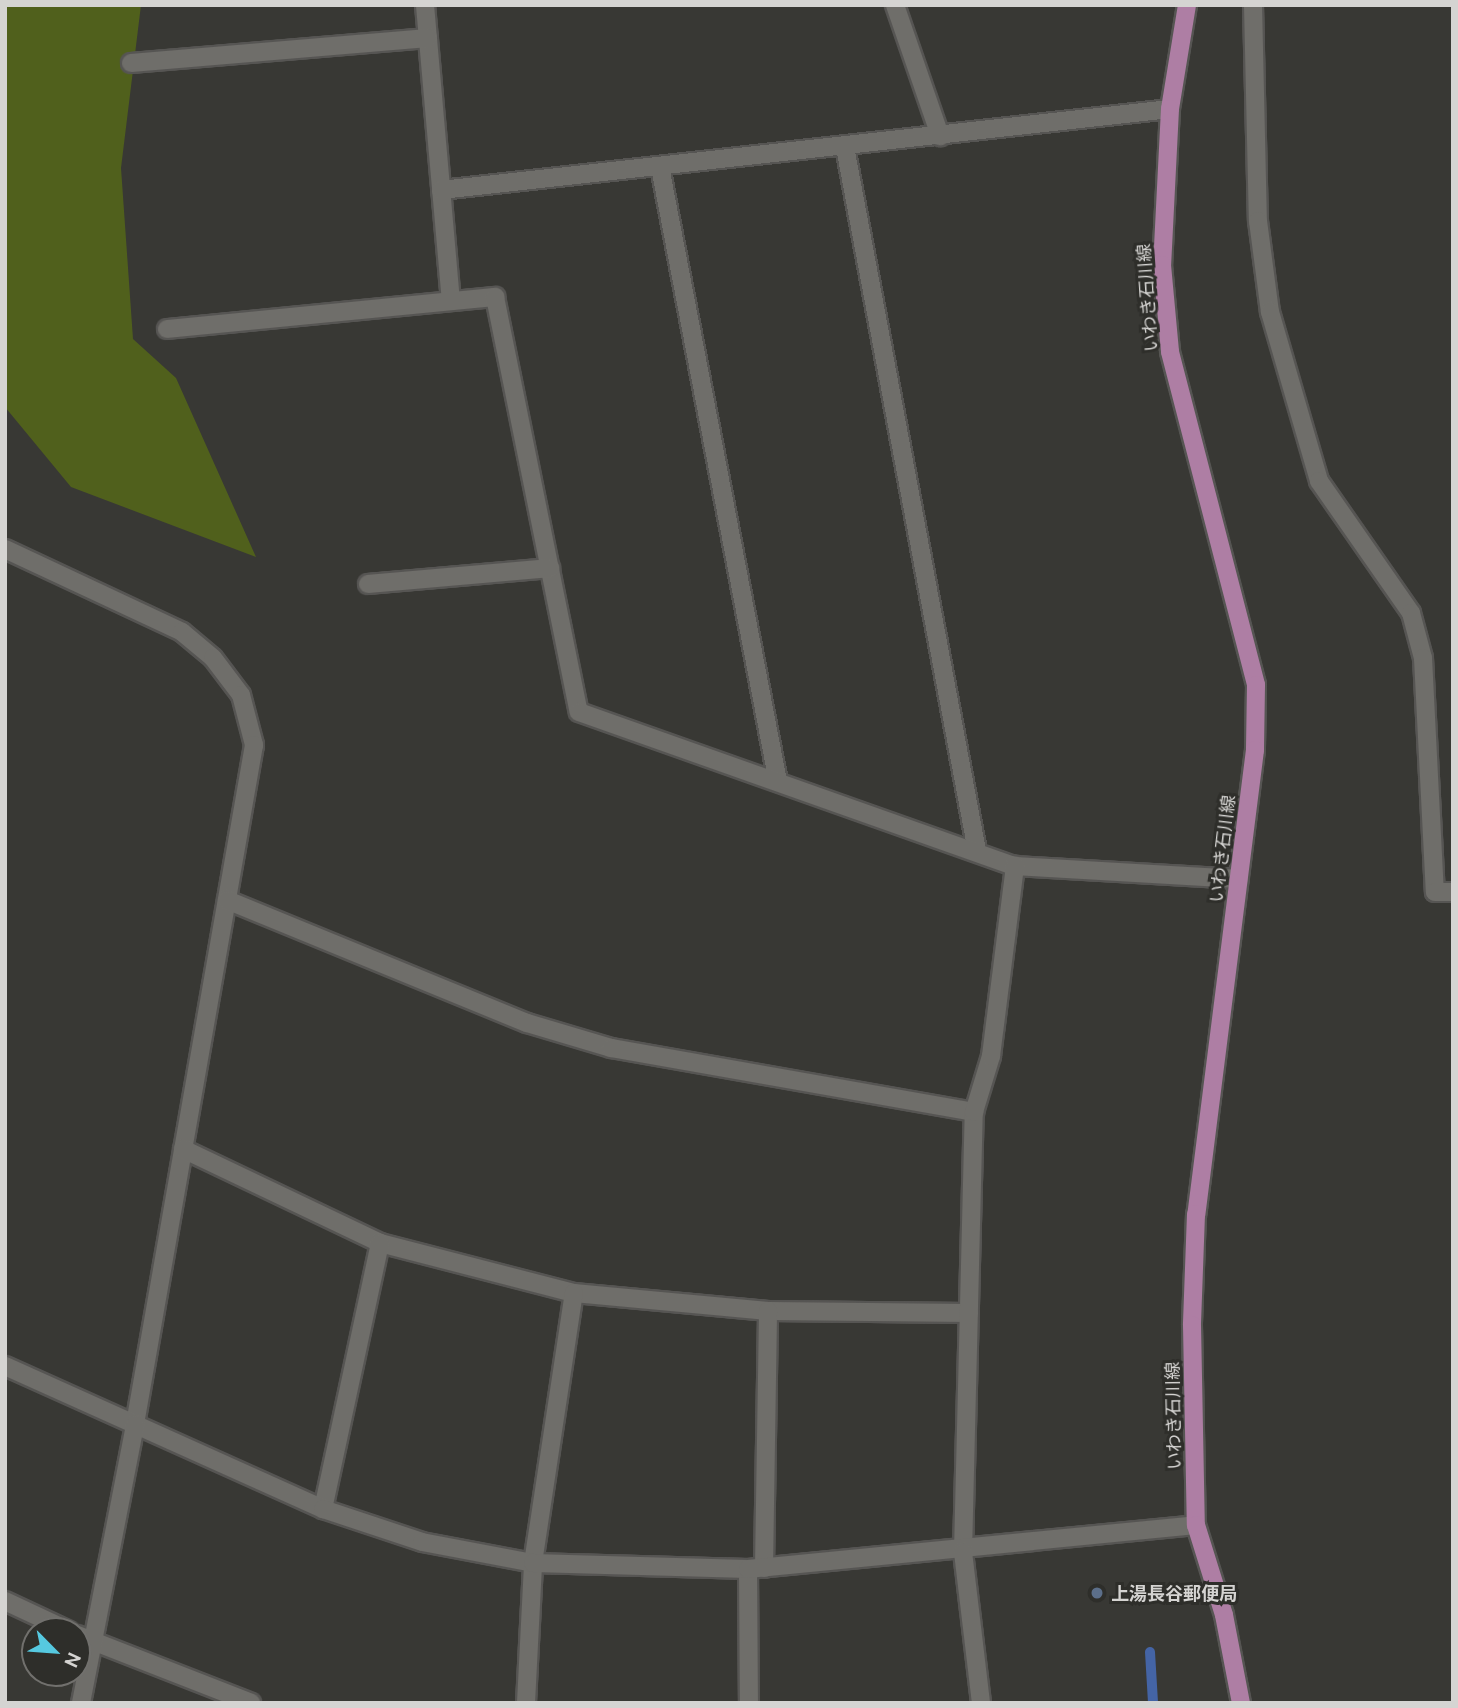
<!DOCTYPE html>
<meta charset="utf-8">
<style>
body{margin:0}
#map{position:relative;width:1458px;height:1708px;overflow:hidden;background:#383834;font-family:Ubuntu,"Noto Sans JP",sans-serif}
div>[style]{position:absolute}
.green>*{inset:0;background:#50601c}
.stream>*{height:10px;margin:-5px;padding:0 5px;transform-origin:5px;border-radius:5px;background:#4464a5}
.roads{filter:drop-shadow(2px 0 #565553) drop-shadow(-2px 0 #565553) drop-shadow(0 2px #565553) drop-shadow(0 -2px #565553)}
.minor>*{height:18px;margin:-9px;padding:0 9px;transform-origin:9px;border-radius:9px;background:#6f6e6a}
.tertiary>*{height:18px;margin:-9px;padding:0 9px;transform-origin:9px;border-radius:9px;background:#6f6e6a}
.primary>*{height:18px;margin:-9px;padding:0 9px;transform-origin:9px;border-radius:9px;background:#ae7ea4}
.dots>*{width:19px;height:19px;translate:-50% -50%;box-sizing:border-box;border:4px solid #2e2e2a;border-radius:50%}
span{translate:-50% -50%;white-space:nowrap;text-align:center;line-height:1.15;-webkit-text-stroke:6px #2e2e2a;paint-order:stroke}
.street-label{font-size:18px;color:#d5d4d2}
.poi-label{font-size:18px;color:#d5d4d2;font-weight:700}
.left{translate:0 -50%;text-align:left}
.frame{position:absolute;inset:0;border:7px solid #d5d4d2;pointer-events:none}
.north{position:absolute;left:21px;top:1617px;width:70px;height:70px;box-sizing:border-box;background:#2e2e2a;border:2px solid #71706d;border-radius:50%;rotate:115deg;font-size:19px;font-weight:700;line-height:28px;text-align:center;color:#d5d4d2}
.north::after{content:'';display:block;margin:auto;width:24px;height:32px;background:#56c9e0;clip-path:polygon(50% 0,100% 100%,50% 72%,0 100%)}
</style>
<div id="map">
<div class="green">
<div style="clip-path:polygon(5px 5px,141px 5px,121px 168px,133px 339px,176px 378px,256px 557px,71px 487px,5px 407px)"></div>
</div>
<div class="stream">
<div style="left:1150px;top:1652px;width:51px;rotate:86.6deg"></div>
</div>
<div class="roads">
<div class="minor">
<div style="left:425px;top:5px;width:297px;rotate:85deg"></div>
<div style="left:895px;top:5px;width:139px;rotate:71deg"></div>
<div style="left:1253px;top:5px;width:216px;rotate:88.7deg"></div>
<div style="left:1258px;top:221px;width:92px;rotate:82.5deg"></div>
<div style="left:1270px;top:312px;width:176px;rotate:73.8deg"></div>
<div style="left:1319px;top:481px;width:161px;rotate:55.1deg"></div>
<div style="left:1411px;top:613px;width:47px;rotate:75.1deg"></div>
<div style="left:1423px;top:658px;width:234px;rotate:87.1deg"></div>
<div style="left:1435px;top:892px;width:18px"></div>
<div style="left:131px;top:63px;width:298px;rotate:-4.8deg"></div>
<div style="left:845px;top:147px;width:716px;rotate:79.38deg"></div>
<div style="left:660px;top:167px;width:626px;rotate:79.14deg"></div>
<div style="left:441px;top:190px;width:733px;rotate:-6.34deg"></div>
<div style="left:167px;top:329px;width:330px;rotate:-5.6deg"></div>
<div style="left:495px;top:297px;width:423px;rotate:78.6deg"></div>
<div style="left:579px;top:712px;width:462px;rotate:19.5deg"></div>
<div style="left:1015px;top:866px;width:224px;rotate:3.3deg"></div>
<div style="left:5px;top:549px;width:195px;rotate:25.1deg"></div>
<div style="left:182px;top:632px;width:40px;rotate:40deg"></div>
<div style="left:213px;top:658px;width:46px;rotate:52.9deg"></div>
<div style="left:241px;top:695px;width:52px;rotate:75.4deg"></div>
<div style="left:254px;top:745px;width:689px;rotate:99.94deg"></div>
<div style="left:368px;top:584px;width:183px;rotate:-5deg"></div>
<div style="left:227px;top:900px;width:324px;rotate:22.3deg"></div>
<div style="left:527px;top:1023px;width:88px;rotate:16.6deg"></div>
<div style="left:611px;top:1048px;width:369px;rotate:10deg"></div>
<div style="left:183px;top:1149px;width:218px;rotate:25.5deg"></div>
<div style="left:380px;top:1243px;width:200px;rotate:14.5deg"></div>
<div style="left:574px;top:1293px;width:195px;rotate:5.3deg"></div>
<div style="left:768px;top:1311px;width:201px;rotate:0.6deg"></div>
<div style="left:323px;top:1509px;width:272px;rotate:-77.9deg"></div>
<div style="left:963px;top:1552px;width:440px;rotate:-88.6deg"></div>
<div style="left:974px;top:1112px;width:59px;rotate:-73.1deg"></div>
<div style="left:991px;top:1056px;width:192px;rotate:-82.8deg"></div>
<div style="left:764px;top:1568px;width:257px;rotate:-89.1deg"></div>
<div style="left:748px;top:1569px;width:134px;rotate:89.6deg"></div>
<div style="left:5px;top:1601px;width:71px;rotate:25.1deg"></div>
<div style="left:77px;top:1635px;width:187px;rotate:21.3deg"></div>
<div style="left:526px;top:1703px;width:140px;rotate:-87.1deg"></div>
<div style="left:533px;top:1563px;width:273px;rotate:-81.4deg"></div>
</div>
<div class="tertiary">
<div style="left:5px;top:1366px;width:349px;rotate:24.2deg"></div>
<div style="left:323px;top:1509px;width:104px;rotate:18.4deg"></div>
<div style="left:422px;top:1542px;width:113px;rotate:10.7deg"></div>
<div style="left:533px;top:1563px;width:215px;rotate:1.6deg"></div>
<div style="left:748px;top:1569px;width:450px;rotate:-5.6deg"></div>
<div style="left:963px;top:1552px;width:152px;rotate:83.2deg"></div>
<div style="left:81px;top:1703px;width:284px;rotate:-79deg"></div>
</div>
<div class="primary">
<div style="left:1187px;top:5px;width:105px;rotate:99.3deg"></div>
<div style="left:1170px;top:109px;width:156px;rotate:92.9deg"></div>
<div style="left:1162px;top:265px;width:87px;rotate:84.7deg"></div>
<div style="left:1170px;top:352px;width:344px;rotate:75.5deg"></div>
<div style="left:1256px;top:685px;width:65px;rotate:90.9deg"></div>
<div style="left:1255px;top:750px;width:468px;rotate:97.2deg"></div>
<div style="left:1196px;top:1214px;width:111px;rotate:92.1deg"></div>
<div style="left:1192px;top:1325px;width:200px;rotate:88.9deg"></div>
<div style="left:1196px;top:1525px;width:94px;rotate:72.7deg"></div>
<div style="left:1224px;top:1615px;width:90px;rotate:79.1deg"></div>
</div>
</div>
<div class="dots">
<div style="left:1097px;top:1593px;background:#5c6f8a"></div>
</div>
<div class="street-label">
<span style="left:1147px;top:298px;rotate:-94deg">いわき石川線</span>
<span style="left:1222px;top:849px;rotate:-83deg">いわき石川線</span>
<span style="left:1173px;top:1416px;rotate:-91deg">いわき石川線</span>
</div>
<div class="poi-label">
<span class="left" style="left:1111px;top:1593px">上湯長谷郵便局</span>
</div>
<div class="frame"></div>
<div class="north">N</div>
</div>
